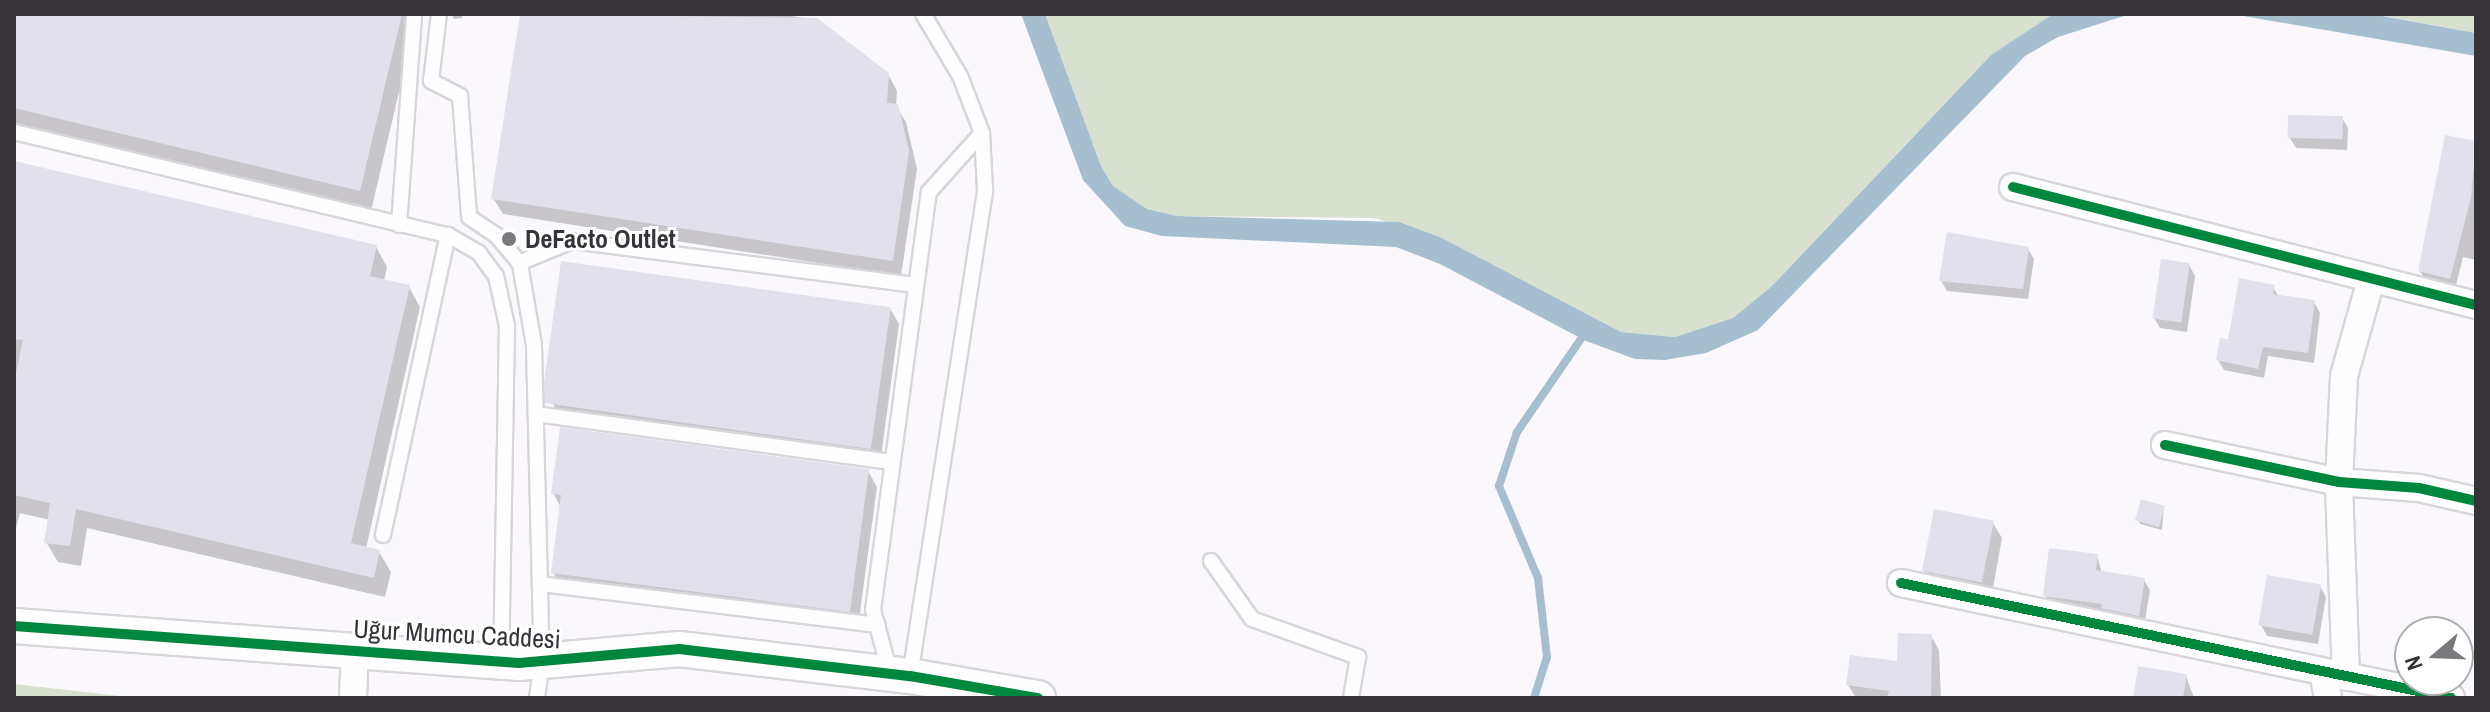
<!DOCTYPE html>
<meta charset="utf-8">
<style>
body{margin:0}
#map{position:relative;width:2490px;height:712px;overflow:hidden;background:#faf8fd;font-family:"Archivo Narrow",sans-serif}
div>[style]{position:absolute}
.green>*{inset:0;background:#d8e1cf}
.water>*{inset:0;background:#a5bfd0}
.shadow>*{inset:0;background:#0003}
.stream>*{height:8px;margin:-4px;padding:0 4px;transform-origin:4px;border-radius:4px;background:#a5bfd0}
.building>*{inset:0;background:#e2e1eb;transform-origin:0 0}
.roads{filter:drop-shadow(2px 0 #d8d5db) drop-shadow(-2px 0 #d8d5db) drop-shadow(0 2px #d8d5db) drop-shadow(0 -2px #d8d5db)}
.service>*{height:14px;margin:-7px;padding:0 7px;transform-origin:7px;border-radius:7px;background:#fefeff}
.minor>*{height:26px;margin:-13px;padding:0 13px;transform-origin:13px;border-radius:13px;background:#fefeff}
.tertiary>*{height:34px;margin:-17px;padding:0 17px;transform-origin:17px;border-radius:17px;background:#fefeff}
.cycleway>*{height:10px;margin:-5px;padding:0 5px;transform-origin:5px;border-radius:5px;background:#00873e}
.dots>*{width:22px;height:22px;translate:-50% -50%;box-sizing:border-box;border:4px solid #fff;border-radius:50%}
span{translate:-50% -50%;white-space:nowrap;text-align:center;line-height:1.15;-webkit-text-stroke:6px #fff;paint-order:stroke}
.poi-label{font-size:26px;color:#363339;font-weight:700}
.left{translate:0 -50%;text-align:left}
.street-label{font-size:26px;color:#363339}
.frame{position:absolute;inset:0;border:16px solid #363339;pointer-events:none}
.north{position:absolute;left:2394px;top:616px;width:80px;height:80px;box-sizing:border-box;background:#fff;border:2px solid #afadb0;border-radius:50%;rotate:251deg;font-size:22px;font-weight:700;line-height:32px;text-align:center;color:#363339}
.north::after{content:'';display:block;margin:auto;width:28px;height:36px;background:#7b787e;clip-path:polygon(50% 0,100% 100%,50% 72%,0 100%)}
</style>
<div id="map">
<div class="green">
<div style="clip-path:polygon(1045px 14px,2053px 14px,1991px 55px,1772px 286px,1733px 318px,1675px 337px,1621px 332px,1442px 238px,1374px 218px,1177px 216px,1147px 209px,1113px 186px,1101px 166px)"></div>
<div style="clip-path:polygon(2371px 14px,2476px 14px,2476px 33px,2384px 16px)"></div>
<div style="clip-path:polygon(14px 684px,138px 698px,14px 698px)"></div>
</div>
<div class="water">
<div style="clip-path:polygon(1021px 14px,1045px 14px,1101px 166px,1113px 186px,1147px 209px,1177px 216px,1399px 222px,1442px 238px,1621px 332px,1675px 337px,1733px 318px,1772px 286px,1991px 55px,2053px 14px,2130px 14px,2058px 37px,2025px 56px,1758px 330px,1706px 353px,1665px 360px,1635px 359px,1586px 341px,1440px 264px,1396px 247px,1162px 236px,1125px 226px,1083px 180px)"></div>
<div style="clip-path:polygon(2232px 14px,2371px 14px,2476px 33px,2476px 56px)"></div>
</div>
<div class="shadow">
<div style="clip-path:polygon(14px 14px,406px 14px,414px 28px,371px 211px,14px 125px)"></div>
<div style="clip-path:polygon(451px 14px,462px 14px,462px 18px,454px 19px)"></div>
<div style="clip-path:polygon(522px 14px,779px 14px,816px 20px,888px 74px,897px 91px,896px 106px,906px 122px,917px 169px,901px 276px,503px 214px,493px 198px)"></div>
<div style="clip-path:polygon(2342px 118px,2348px 128px,2347px 150px,2296px 148px,2290px 138px)"></div>
<div style="clip-path:polygon(2446px 137px,2476px 143px,2476px 260px,2463px 257px,2455px 289px,2426px 281px,2420px 271px)"></div>
<div style="clip-path:polygon(14px 163px,376px 247px,387px 267px,384px 281px,409px 287px,420px 307px,366px 549px,379px 552px,391px 572px,385px 597px,87px 528px,81px 566px,58px 562px,46px 542px,50px 520px,20px 513px,14px 536px)"></div>
<div style="clip-path:polygon(2028px 249px,2034px 259px,2028px 299px,1947px 291px,1941px 281px)"></div>
<div style="clip-path:polygon(2189px 265px,2195px 276px,2187px 332px,2160px 328px,2154px 318px)"></div>
<div style="clip-path:polygon(2273px 287px,2279px 297px,2314px 302px,2320px 313px,2314px 363px,2268px 356px,2264px 378px,2224px 370px,2218px 360px)"></div>
<div style="clip-path:polygon(890px 308px,899px 324px,880px 464px,561px 418px,552px 402px)"></div>
<div style="clip-path:polygon(868px 471px,877px 487px,858px 627px,562px 588px,553px 572px,562px 509px,553px 493px)"></div>
<div style="clip-path:polygon(2164px 507px,2162px 530px,2140px 524px,2138px 519px)"></div>
<div style="clip-path:polygon(1993px 523px,2002px 538px,1991px 599px,1933px 586px,1924px 571px)"></div>
<div style="clip-path:polygon(2097px 556px,2102px 573px,2144px 580px,2150px 590px,2144px 626px,2051px 606px,2045px 595px)"></div>
<div style="clip-path:polygon(2320px 586px,2326px 597px,2318px 644px,2267px 636px,2261px 625px)"></div>
<div style="clip-path:polygon(1931px 636px,1939px 650px,1941px 698px,1856px 698px,1848px 685px,1899px 663px)"></div>
<div style="clip-path:polygon(2186px 676px,2194px 698px,2135px 698px)"></div>
</div>
<div class="stream">
<div style="left:1534px;top:698px;width:43px;rotate:-72.4deg"></div>
<div style="left:1547px;top:657px;width:80px;rotate:-96.5deg"></div>
<div style="left:1538px;top:578px;width:100px;rotate:-113deg"></div>
<div style="left:1499px;top:486px;width:57px;rotate:-71.6deg"></div>
<div style="left:1517px;top:432px;width:124px;rotate:-55.5deg"></div>
</div>
<div class="building">
<div style="clip-path:polygon(14px 14px,402px 14px,360px 191px,14px 108px)"></div>
<div style="clip-path:polygon(520px 14px,817px 18px,889px 73px,887px 103px,898px 104px,909px 151px,893px 261px,491px 199px)"></div>
<div style="left:2288px;top:115px;width:55px;height:23px;rotate:1deg"></div>
<div style="clip-path:polygon(2445px 135px,2476px 141px,2471px 198px,2450px 279px,2418px 271px)"></div>
<div style="clip-path:polygon(14px 161px,377px 245px,370px 276px,410px 285px,351px 543px,380px 550px,374px 578px,76px 509px,70px 546px,44px 543px,50px 503px,14px 495px,14px 382px,23px 340px,14px 339px)"></div>
<div style="clip-path:polygon(1947px 232px,2029px 247px,2023px 289px,1939px 281px)"></div>
<div style="left:2161px;top:259px;width:29px;height:60px;rotate:8deg"></div>
<div style="left:561px;top:261px;width:333px;height:143px;rotate:8deg"></div>
<div style="clip-path:polygon(2239px 278px,2275px 285px,2273px 294px,2315px 300px,2308px 353px,2263px 347px,2258px 369px,2216px 360px,2220px 338px,2228px 339px)"></div>
<div style="clip-path:polygon(560px 427px,869px 469px,850px 612px,551px 573px,561px 495px,551px 494px)"></div>
<div style="left:2141px;top:499px;width:25px;height:22px;rotate:16deg"></div>
<div style="left:1934px;top:509px;width:61px;height:63px;rotate:11deg"></div>
<div style="clip-path:polygon(2049px 548px,2098px 554px,2096px 570px,2145px 578px,2139px 616px,2101px 608px,2102px 604px,2043px 596px)"></div>
<div style="left:2267px;top:575px;width:55px;height:51px;rotate:10deg"></div>
<div style="clip-path:polygon(1898px 633px,1932px 634px,1931px 698px,1887px 698px,1889px 691px,1846px 685px,1850px 655px,1897px 661px)"></div>
<div style="clip-path:polygon(2138px 666px,2187px 674px,2183px 698px,2133px 698px)"></div>
</div>
<div class="roads">
<div class="service">
<div style="left:439px;top:14px;width:67px;rotate:96.8deg"></div>
<div style="left:431px;top:81px;width:33px;rotate:27deg"></div>
<div style="left:460px;top:96px;width:121px;rotate:85.7deg"></div>
<div style="left:469px;top:217px;width:32px;rotate:34deg"></div>
<div style="left:496px;top:235px;width:38px;rotate:50deg"></div>
<div style="left:520px;top:264px;width:82px;rotate:80.2deg"></div>
<div style="left:534px;top:345px;width:317px;rotate:88.6deg"></div>
<div style="left:542px;top:662px;width:36px;rotate:98deg"></div>
<div style="left:14px;top:132px;width:446px;rotate:13.4deg"></div>
<div style="left:448px;top:235px;width:36px;rotate:30deg"></div>
<div style="left:479px;top:253px;width:29px;rotate:54deg"></div>
<div style="left:496px;top:276px;width:51px;rotate:77.6deg"></div>
<div style="left:507px;top:326px;width:336px;rotate:91deg"></div>
<div style="left:399px;top:225px;width:212px;rotate:-85.9deg"></div>
<div style="left:519px;top:263px;width:57px;rotate:-22.5deg"></div>
<div style="left:572px;top:241px;width:347px;rotate:7.3deg"></div>
<div style="left:536px;top:414px;width:359px;rotate:7.7deg"></div>
<div style="left:383px;top:535px;width:307px;rotate:-77.8deg"></div>
<div style="left:1211px;top:561px;width:71px;rotate:54.7deg"></div>
<div style="left:1252px;top:619px;width:113px;rotate:19.7deg"></div>
<div style="left:1358px;top:657px;width:42px;rotate:99.7deg"></div>
<div style="left:540px;top:584px;width:340px;rotate:6.9deg"></div>
<div style="left:890px;top:673px;width:65px;rotate:-105.1deg"></div>
<div style="left:873px;top:610px;width:422px;rotate:-82.4deg"></div>
<div style="left:929px;top:192px;width:79px;rotate:-48.1deg"></div>
<div style="left:910px;top:676px;width:492px;rotate:-81.2deg"></div>
<div style="left:985px;top:190px;width:57px;rotate:-93deg"></div>
<div style="left:982px;top:133px;width:61px;rotate:-111.1deg"></div>
<div style="left:960px;top:76px;width:72px;rotate:-120.8deg"></div>
</div>
<div class="minor">
<div style="left:2013px;top:187px;width:478px;rotate:14.3deg"></div>
<div style="left:2165px;top:445px;width:178px;rotate:12deg"></div>
<div style="left:2339px;top:482px;width:80px;rotate:4.3deg"></div>
<div style="left:2419px;top:488px;width:58px;rotate:12.8deg"></div>
<div style="left:1901px;top:583px;width:562px;rotate:11.81deg"></div>
<div style="left:2323px;top:672px;width:26px;rotate:79deg"></div>
<div style="left:2346px;top:677px;width:195px;rotate:-92.1deg"></div>
<div style="left:2339px;top:482px;width:106px;rotate:-87.3deg"></div>
<div style="left:2344px;top:376px;width:100px;rotate:-74.3deg"></div>
<div style="left:353px;top:698px;width:47px;rotate:-87.6deg"></div>
</div>
<div class="tertiary">
<div style="left:14px;top:626px;width:506px;rotate:4.19deg"></div>
<div style="left:519px;top:663px;width:161px;rotate:-5deg"></div>
<div style="left:679px;top:649px;width:233px;rotate:6.7deg"></div>
<div style="left:910px;top:676px;width:130px;rotate:9.8deg"></div>
</div>
</div>
<div class="cycleway">
<div style="left:2013px;top:187px;width:478px;rotate:14.3deg"></div>
<div style="left:2165px;top:445px;width:178px;rotate:12deg"></div>
<div style="left:2339px;top:482px;width:80px;rotate:4.3deg"></div>
<div style="left:2419px;top:488px;width:58px;rotate:12.8deg"></div>
<div style="left:1901px;top:583px;width:562px;rotate:11.81deg"></div>
<div style="left:14px;top:626px;width:506px;rotate:4.19deg"></div>
<div style="left:519px;top:663px;width:161px;rotate:-5deg"></div>
<div style="left:679px;top:649px;width:233px;rotate:6.7deg"></div>
<div style="left:910px;top:676px;width:130px;rotate:9.8deg"></div>
</div>
<div class="dots">
<div style="left:509px;top:239px;background:#7b787e"></div>
</div>
<div class="poi-label">
<span class="left" style="left:525px;top:239px">DeFacto Outlet</span>
</div>
<div class="street-label">
<span style="left:457px;top:634px;rotate:3deg">Uğur Mumcu Caddesi</span>
</div>
<div class="frame"></div>
<div class="north">N</div>
</div>
